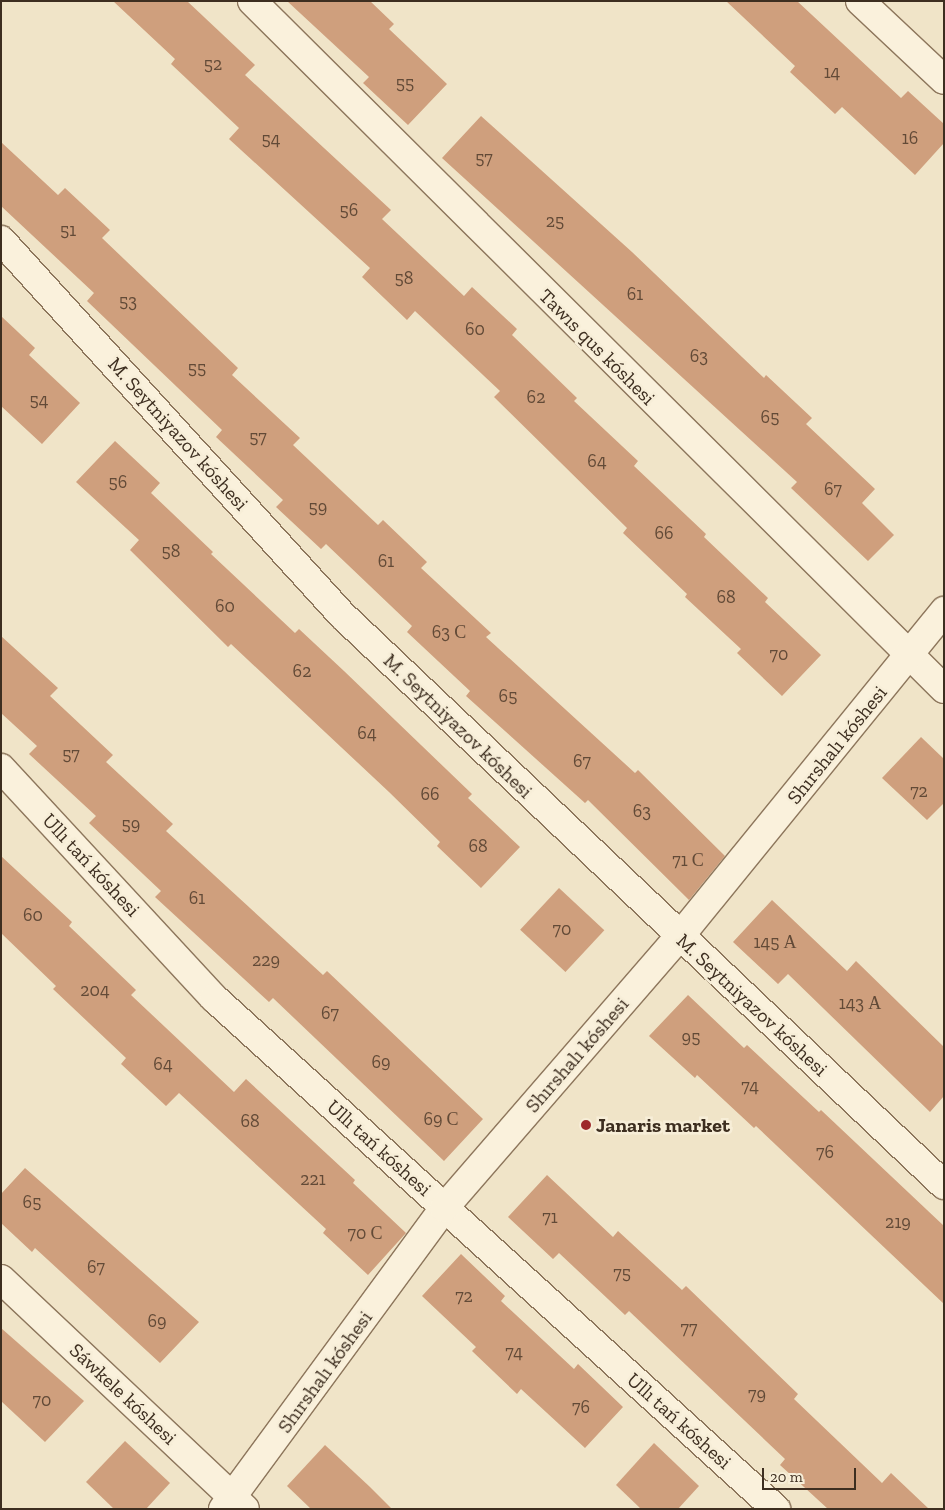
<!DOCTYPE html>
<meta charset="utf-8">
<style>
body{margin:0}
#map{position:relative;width:945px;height:1510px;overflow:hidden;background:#f0e4c8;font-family:"Zilla Slab",serif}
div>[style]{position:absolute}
.building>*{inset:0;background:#cf9f7d;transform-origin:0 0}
.roads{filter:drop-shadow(1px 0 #8d765c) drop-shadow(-1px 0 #8d765c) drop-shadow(0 1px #8d765c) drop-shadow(0 -1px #8d765c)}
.street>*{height:28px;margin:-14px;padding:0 14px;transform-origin:14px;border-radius:14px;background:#faf1dc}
.dots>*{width:14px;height:14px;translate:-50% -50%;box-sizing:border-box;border:2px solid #f7eed8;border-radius:50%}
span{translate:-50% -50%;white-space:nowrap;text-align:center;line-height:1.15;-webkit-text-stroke:5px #f7eed8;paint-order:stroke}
.number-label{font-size:18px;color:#624a37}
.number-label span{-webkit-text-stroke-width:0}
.street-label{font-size:20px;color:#3d2e20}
.poi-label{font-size:20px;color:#3d2e20;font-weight:700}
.left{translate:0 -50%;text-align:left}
.frame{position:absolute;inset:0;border:2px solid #3d2e20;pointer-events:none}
.scale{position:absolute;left:762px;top:1468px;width:94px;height:22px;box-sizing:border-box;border:2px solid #3d2e20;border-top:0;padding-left:6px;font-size:15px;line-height:18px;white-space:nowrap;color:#3d2e20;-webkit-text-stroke:4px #f7eed8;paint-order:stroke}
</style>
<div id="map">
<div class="building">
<div style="clip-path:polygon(113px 1px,187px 1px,255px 65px,245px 75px,391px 210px,382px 219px,464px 296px,472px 287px,517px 329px,512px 335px,577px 398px,574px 401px,638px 461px,634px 466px,706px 534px,704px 537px,768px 598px,765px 602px,821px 655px,782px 696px,737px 653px,741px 649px,685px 597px,687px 594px,623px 533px,627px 528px,494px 397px,500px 391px,415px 311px,407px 320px,362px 277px,370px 268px,229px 139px,239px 128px,171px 64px,175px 59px)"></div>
<div style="clip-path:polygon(287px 1px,370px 1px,394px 24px,389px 29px,447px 84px,408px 125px,363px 83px,369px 77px)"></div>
<div style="clip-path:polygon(726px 1px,797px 1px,901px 98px,908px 91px,944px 124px,944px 143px,915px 175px,842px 107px,835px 114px,790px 72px,795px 66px)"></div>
<div style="clip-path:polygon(481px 116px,632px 252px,764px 378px,766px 375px,812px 418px,806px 424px,875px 489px,862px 503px,894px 535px,868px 561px,791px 488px,797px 482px,442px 158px)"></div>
<div style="clip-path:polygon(1px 142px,58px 195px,65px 188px,110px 230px,102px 238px,238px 368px,232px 375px,300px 438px,293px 445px,378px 525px,383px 520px,427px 562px,421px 568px,491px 633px,486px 637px,635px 773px,638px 770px,725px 856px,689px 900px,588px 800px,585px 803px,466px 696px,470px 691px,407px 632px,412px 626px,326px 544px,321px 549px,276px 507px,283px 500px,216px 437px,222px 430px,87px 301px,94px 293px,1px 206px)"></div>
<div style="clip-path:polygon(1px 316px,35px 348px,29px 355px,80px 403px,42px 444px,1px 406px)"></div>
<div style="clip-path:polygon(115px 441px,160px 483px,151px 493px,213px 552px,211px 554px,295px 633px,299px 629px,344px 671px,472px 794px,468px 798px,520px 847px,481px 888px,437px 846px,440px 842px,389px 792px,231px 644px,228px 647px,130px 550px,139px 540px,76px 482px)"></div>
<div style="clip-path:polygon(1px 636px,58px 688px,50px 696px,113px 755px,106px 762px,173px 824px,166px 831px,323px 975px,327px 971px,483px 1119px,444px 1161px,273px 998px,269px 1002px,155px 897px,161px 891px,89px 823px,96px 816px,29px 754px,37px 746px,1px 713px)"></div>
<div style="clip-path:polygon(921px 737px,944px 759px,944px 803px,927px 820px,882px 778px)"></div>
<div style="clip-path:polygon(1px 856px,72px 922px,69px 926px,136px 990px,131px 995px,234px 1092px,246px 1079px,355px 1180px,353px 1183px,406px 1233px,368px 1275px,323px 1233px,326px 1229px,179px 1093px,166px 1106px,121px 1064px,126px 1058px,53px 989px,56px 986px,1px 933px)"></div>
<div style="left:559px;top:888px;width:62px;height:57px;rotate:43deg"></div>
<div style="clip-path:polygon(772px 900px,847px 971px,856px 961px,944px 1047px,944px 1096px,930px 1112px,788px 974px,778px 984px,733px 942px)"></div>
<div style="clip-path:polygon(688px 995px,744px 1048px,747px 1045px,819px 1112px,821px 1110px,944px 1226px,944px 1304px,756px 1126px,754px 1128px,697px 1075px,695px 1078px,649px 1036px)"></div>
<div style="clip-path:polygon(25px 1168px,199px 1322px,160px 1363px,35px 1248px,32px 1252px,1px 1223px,1px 1194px)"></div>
<div style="clip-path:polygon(547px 1175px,613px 1237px,618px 1231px,682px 1290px,686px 1286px,798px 1394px,794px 1399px,882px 1483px,891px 1473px,929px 1509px,828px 1509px,780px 1465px,785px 1459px,629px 1311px,625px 1315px,559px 1253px,553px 1259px,508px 1217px)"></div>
<div style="clip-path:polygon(461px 1254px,505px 1296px,501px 1301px,574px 1369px,578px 1364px,623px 1407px,585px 1448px,521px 1389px,517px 1394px,472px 1351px,476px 1347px,422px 1296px)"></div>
<div style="clip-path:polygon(1px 1328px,84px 1401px,45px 1442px,1px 1401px)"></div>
<div style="clip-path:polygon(125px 1441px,170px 1483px,146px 1509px,114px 1509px,86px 1482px)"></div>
<div style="clip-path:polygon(654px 1443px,699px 1486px,678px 1509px,641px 1509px,616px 1485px)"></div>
<div style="clip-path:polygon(325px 1445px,370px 1487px,392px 1509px,311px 1509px,287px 1486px)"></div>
</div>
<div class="roads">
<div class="street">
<div style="left:252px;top:1px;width:976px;rotate:44.83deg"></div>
<div style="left:860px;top:1px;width:115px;rotate:43.2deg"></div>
<div style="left:1px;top:240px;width:507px;rotate:47.72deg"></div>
<div style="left:342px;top:615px;width:829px;rotate:43.44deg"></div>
<div style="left:1px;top:768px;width:313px;rotate:47.2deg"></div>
<div style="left:214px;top:998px;width:760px;rotate:42.28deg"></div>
<div style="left:1px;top:1279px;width:335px;rotate:43.3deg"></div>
<div style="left:223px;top:1509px;width:373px;rotate:-53.7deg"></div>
<div style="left:444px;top:1208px;width:360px;rotate:-49.1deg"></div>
<div style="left:680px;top:936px;width:419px;rotate:-50.9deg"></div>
</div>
</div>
<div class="dots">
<div style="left:586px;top:1125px;background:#9e2a2b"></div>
</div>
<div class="number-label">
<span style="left:213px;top:64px">52</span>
<span style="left:832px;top:72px">14</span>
<span style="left:405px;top:83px">55</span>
<span style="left:910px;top:138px">16</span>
<span style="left:271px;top:139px">54</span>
<span style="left:484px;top:158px">57</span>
<span style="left:349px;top:210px">56</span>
<span style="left:555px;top:221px">25</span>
<span style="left:68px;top:230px">51</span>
<span style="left:404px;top:278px">58</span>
<span style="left:635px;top:294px">61</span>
<span style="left:128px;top:301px">53</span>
<span style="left:475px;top:329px">60</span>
<span style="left:699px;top:356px">63</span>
<span style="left:197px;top:368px">55</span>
<span style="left:536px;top:397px">62</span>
<span style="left:39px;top:400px">54</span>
<span style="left:770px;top:417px">65</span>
<span style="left:258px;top:437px">57</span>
<span style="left:597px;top:461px">64</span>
<span style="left:118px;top:482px">56</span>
<span style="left:833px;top:489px">67</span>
<span style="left:318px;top:507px">59</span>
<span style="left:664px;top:533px">66</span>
<span style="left:171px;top:551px">58</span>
<span style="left:386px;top:561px">61</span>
<span style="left:726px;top:597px">68</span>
<span style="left:225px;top:606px">60</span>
<span style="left:449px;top:632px">63 С</span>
<span style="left:779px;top:654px">70</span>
<span style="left:302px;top:671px">62</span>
<span style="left:508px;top:696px">65</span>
<span style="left:367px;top:733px">64</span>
<span style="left:71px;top:754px">57</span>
<span style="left:582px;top:761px">67</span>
<span style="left:919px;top:791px">72</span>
<span style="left:430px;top:794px">66</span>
<span style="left:642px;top:811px">63</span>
<span style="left:131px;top:824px">59</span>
<span style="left:478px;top:846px">68</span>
<span style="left:688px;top:860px">71 С</span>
<span style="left:197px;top:898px">61</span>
<span style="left:33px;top:915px">60</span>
<span style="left:562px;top:929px">70</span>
<span style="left:775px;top:942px">145 А</span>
<span style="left:266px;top:960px">229</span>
<span style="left:95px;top:990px">204</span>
<span style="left:860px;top:1003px">143 А</span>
<span style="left:330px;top:1013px">67</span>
<span style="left:691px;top:1037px">95</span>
<span style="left:381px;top:1062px">69</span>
<span style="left:163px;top:1064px">64</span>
<span style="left:750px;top:1086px">74</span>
<span style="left:441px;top:1119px">69 С</span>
<span style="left:250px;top:1121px">68</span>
<span style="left:825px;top:1152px">76</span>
<span style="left:313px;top:1179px">221</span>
<span style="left:32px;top:1202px">65</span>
<span style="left:550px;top:1217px">71</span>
<span style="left:898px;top:1222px">219</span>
<span style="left:365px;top:1233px">70 С</span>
<span style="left:96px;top:1267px">67</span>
<span style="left:622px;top:1273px">75</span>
<span style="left:464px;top:1296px">72</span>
<span style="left:157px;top:1321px">69</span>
<span style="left:689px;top:1328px">77</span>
<span style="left:514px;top:1352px">74</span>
<span style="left:757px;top:1394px">79</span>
<span style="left:42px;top:1400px">70</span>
<span style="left:581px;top:1407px">76</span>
</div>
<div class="street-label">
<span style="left:597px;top:347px;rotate:45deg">Tawıs qus kóshesi</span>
<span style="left:178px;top:434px;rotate:48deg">M. Seytniyazov kóshesi</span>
<span style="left:458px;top:726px;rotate:44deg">M. Seytniyazov kóshesi</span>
<span style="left:837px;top:745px;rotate:-51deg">Shırshalı kóshesi</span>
<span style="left:91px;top:865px;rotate:47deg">Ullı tań kóshesi</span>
<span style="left:752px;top:1005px;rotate:43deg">M. Seytniyazov kóshesi</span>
<span style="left:577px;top:1055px;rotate:-49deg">Shırshalı kóshesi</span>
<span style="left:379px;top:1148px;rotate:42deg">Ullı tań kóshesi</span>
<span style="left:325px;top:1372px;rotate:-54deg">Shırshalı kóshesi</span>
<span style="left:123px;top:1394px;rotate:43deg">Sáwkele kóshesi</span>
<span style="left:679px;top:1421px;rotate:42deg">Ullı tań kóshesi</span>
</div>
<div class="poi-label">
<span class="left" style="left:596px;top:1125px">Janaris market</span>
</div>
<div class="frame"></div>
<div class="scale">20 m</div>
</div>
